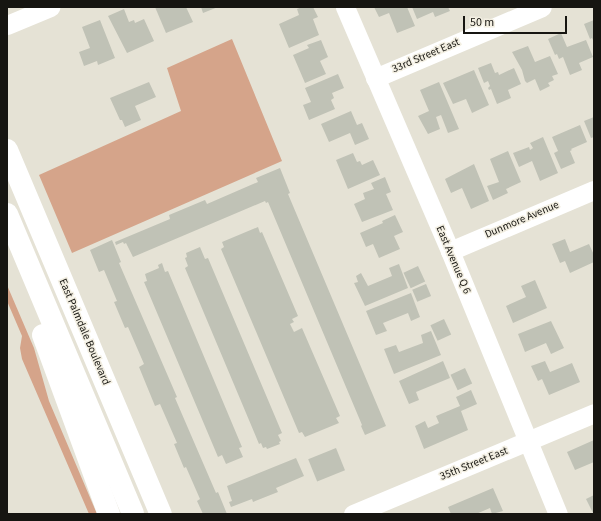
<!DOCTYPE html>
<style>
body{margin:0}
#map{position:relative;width:601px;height:521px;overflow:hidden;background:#e5e2d5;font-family:"Source Sans 3",sans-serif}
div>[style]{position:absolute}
.green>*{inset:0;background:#d5a48a}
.building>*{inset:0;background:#c0c2b6;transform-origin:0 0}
.minor>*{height:19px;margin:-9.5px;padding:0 9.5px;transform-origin:9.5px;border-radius:9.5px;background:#fff}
.highway>*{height:22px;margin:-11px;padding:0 11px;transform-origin:11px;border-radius:11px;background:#fff}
span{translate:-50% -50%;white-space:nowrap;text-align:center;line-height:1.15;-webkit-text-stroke:3px #f3efe2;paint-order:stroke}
.street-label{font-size:11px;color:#161511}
.frame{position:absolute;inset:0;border:8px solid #161511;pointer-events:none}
.scale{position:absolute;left:463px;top:16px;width:104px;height:18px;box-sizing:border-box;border:2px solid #161511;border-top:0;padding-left:5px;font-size:12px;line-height:14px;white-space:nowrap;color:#161511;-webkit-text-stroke:3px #f3efe2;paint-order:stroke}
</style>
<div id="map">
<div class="green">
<div style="clip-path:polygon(232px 39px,282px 161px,72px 253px,39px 175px,181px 111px,167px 68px)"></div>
<div style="clip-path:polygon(7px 285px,34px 348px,49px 401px,97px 514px,89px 514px,22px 359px,20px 348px,22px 336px,7px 301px)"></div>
</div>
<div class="building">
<div style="clip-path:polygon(155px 7px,186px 7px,193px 22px,166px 33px)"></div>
<div style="clip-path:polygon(201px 7px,218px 7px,203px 13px)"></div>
<div style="clip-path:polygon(302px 7px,313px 7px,318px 17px,313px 19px,319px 35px,289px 48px,279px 24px,299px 15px,297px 9px)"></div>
<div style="clip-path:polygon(374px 7px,407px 7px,415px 26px,397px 33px,389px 13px,379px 17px)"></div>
<div style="clip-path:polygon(412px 7px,448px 7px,450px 11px,435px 17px,433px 12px,417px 19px)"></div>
<div style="clip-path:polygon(124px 9px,129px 22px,134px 20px,135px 23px,144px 19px,154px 41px,127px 53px,108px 16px)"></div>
<div style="clip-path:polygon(100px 20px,115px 58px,98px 65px,97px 61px,84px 66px,79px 52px,90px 48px,82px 27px)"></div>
<div style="clip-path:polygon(594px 20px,594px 42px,592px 38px,590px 39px,584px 24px)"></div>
<div style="clip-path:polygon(561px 33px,567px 47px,586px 40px,593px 57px,579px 63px,582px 70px,570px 75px,563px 57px,559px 59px,557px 54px,555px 55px,548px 39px)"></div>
<div style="clip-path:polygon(321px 40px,328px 57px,320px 61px,326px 74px,305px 83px,293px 55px,309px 48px,307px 45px)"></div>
<div style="clip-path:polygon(528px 46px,535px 62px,550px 56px,558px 74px,552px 76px,554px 80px,548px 83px,550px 86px,540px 91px,535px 79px,527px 83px,525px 81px,522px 70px,512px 52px)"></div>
<div style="clip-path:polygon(491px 63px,495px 73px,498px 72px,499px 75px,514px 68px,521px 84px,508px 90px,511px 98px,497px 104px,491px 89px,489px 90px,488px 88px,490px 86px,488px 81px,484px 83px,478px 68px)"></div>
<div style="clip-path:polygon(474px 70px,489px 105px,472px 113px,466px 99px,453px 104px,443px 83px)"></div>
<div style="clip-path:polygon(338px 74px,344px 88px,332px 93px,334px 98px,331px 100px,335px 109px,309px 120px,303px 105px,311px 102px,305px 88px)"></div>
<div style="clip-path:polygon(149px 82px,156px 97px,135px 106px,141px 120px,125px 127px,122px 120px,120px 120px,110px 98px)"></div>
<div style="clip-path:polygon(439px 82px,459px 129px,448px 133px,441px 115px,436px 117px,440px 129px,428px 134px,418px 116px,429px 111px,420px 90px)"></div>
<div style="clip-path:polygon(351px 111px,357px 125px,362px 123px,369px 139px,355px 145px,350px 133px,329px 142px,321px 124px)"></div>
<div style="clip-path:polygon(594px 117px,594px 137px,591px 138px,584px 121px)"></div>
<div style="clip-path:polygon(580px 125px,587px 142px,571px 149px,572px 150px,570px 151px,575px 163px,561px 169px,554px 153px,558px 151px,552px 137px)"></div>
<div style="clip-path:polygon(543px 137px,558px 173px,540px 181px,532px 161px,519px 167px,513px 153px,529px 147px,530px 150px,533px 148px,530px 143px)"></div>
<div style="clip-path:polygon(508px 151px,521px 182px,506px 189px,508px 193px,493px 200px,487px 186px,499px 182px,490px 159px)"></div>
<div style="clip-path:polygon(353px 153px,357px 162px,360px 161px,362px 165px,373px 160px,380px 175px,348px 189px,336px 160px)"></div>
<div style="clip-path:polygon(474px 164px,489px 201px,471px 209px,462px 188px,451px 193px,445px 179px)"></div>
<div style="clip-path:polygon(280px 168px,290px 193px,288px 194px,386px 426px,365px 435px,361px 426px,362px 425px,268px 202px,266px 203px,265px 201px,133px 257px,126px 243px,124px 244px,123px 242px,116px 245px,115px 242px,170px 219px,169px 215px,205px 200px,207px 204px,258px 182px,256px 178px)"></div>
<div style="clip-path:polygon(385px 177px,391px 192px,386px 194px,393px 210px,362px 222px,354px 204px,365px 199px,363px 193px,374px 189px,371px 183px)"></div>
<div style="clip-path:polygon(395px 215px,403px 232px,394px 236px,400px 249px,379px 258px,373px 244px,366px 247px,360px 233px,383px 223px,382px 221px)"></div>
<div style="clip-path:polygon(258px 227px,260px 233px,262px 232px,298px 316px,292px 319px,294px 322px,290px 324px,294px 332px,302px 328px,340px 416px,336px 418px,339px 423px,305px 437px,302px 432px,299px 433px,221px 249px,224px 247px,222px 242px)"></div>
<div style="clip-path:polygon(565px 239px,570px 252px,589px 244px,594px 255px,594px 262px,570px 273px,565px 261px,560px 263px,552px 244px)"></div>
<div style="clip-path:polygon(112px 240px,121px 262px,119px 263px,177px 397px,175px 398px,216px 493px,218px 492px,227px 514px,203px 514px,197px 501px,200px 499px,186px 467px,184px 468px,174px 444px,177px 443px,160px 404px,155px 406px,139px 367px,144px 364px,128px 327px,125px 328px,114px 302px,117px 301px,104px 270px,99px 272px,90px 250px)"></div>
<div style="clip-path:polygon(200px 247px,205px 259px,208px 258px,282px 433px,278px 435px,281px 441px,279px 442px,280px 444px,267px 449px,266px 447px,263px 448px,261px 443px,259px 444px,185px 268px,188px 266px,185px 258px,187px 257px,186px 253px)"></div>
<div style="clip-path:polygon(162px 263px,165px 272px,168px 271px,242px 447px,239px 448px,243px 457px,226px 464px,222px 455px,218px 457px,144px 282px,147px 281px,145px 274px,159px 268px,158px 265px)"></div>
<div style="clip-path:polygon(399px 264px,408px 288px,365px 306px,354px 283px,358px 282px,356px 276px,361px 273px,368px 286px,392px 276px,389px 268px)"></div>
<div style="left:418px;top:266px;width:17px;height:16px;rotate:65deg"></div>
<div style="clip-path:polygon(535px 280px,547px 308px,513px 323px,506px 306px,526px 297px,521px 286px)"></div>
<div style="left:426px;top:284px;width:13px;height:15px;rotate:67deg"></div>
<div style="clip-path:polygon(411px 293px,420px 317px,411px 321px,408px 313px,383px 323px,387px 331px,376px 335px,366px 311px)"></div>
<div style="left:444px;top:319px;width:17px;height:15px;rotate:65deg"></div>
<div style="clip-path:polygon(551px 321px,564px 348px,551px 354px,546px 343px,525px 352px,518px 334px)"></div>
<div style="clip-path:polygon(431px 331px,441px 355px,394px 374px,384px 349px,396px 345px,399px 352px,423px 343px,421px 335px)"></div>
<div style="clip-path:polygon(443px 361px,450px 378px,416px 392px,419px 400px,409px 404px,399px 381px)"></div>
<div style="clip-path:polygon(545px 361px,550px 372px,572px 363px,580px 382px,549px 395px,542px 379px,538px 381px,531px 366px)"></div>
<div style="left:465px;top:368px;width:17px;height:16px;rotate:65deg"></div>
<div style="clip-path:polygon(471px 390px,477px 404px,461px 411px,468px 430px,424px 449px,415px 426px,425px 421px,428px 428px,439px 423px,436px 416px,460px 406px,456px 397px)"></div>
<div style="clip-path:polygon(594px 440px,594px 462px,575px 470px,567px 452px)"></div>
<div style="left:336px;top:448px;width:24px;height:30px;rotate:68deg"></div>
<div style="clip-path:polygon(296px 458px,304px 476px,276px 488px,278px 492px,253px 502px,252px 499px,231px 507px,229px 502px,232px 501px,227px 486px)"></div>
<div style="clip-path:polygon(493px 488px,503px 511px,492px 514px,490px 508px,476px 514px,451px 514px,448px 507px)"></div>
<div style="clip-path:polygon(594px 495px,594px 513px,593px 513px,586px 499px)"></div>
</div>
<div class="minor">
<div style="left:345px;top:7px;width:266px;rotate:66.7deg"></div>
<div style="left:450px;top:251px;width:284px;rotate:67.7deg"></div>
<div style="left:7px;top:25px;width:47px;rotate:-22.7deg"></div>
<div style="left:375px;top:78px;width:181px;rotate:-23deg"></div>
<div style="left:450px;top:251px;width:156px;rotate:-23deg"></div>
<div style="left:353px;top:514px;width:261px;rotate:-22.7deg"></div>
</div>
<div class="highway">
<div style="left:7px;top:150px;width:395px;rotate:67.1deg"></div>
<div style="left:7px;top:214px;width:325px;rotate:67.2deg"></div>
<div style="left:43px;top:335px;width:191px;rotate:69.8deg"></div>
</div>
<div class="street-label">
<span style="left:426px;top:56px;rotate:-23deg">33rd Street East</span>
<span style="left:522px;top:220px;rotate:-23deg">Dunmore Avenue</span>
<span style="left:453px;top:260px;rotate:67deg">East Avenue Q 6</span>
<span style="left:84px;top:332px;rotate:67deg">East Palmdale Boulevard</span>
<span style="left:474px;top:464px;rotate:-22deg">35th Street East</span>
</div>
<div class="frame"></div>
<div class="scale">50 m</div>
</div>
